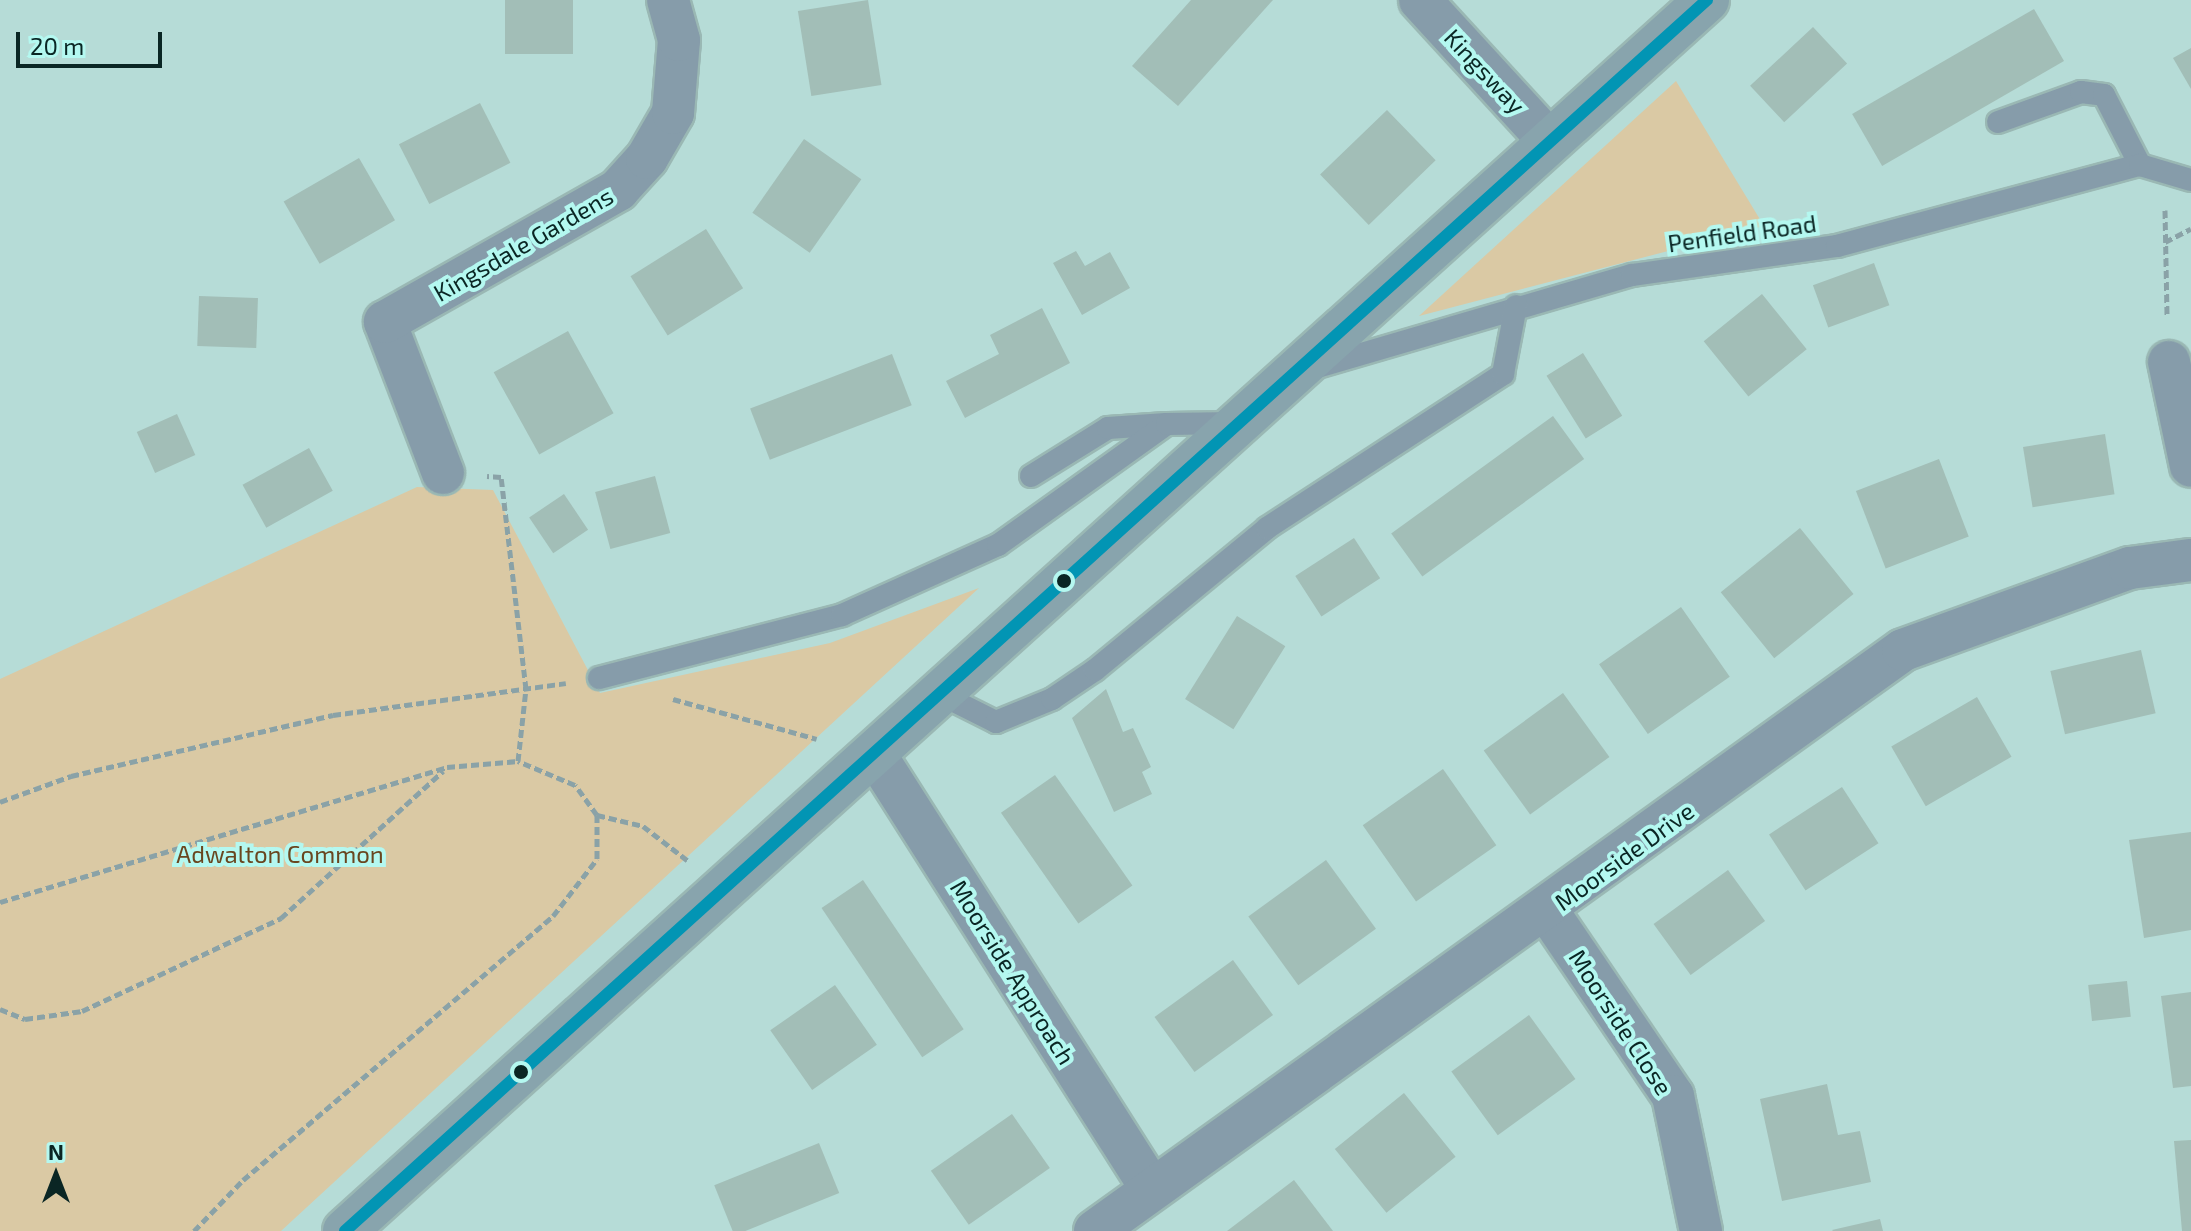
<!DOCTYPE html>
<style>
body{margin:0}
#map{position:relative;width:2191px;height:1231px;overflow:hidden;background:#b6dcd7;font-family:"Exo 2",sans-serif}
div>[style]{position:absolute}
.green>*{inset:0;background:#dac9a4}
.building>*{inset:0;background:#a2beb7;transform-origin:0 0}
.path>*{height:5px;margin-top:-2.5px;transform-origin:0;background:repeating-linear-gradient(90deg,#8aa2a7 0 8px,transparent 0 12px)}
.roads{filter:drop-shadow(2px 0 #9ab8b4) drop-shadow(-2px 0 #9ab8b4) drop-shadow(0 2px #9ab8b4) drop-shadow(0 -2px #9ab8b4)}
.lane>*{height:22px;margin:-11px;padding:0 11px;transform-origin:11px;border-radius:11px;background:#869caa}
.street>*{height:42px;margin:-21px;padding:0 21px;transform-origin:21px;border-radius:21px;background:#869caa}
.secondary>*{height:44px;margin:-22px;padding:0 22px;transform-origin:22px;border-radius:22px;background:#88a4ad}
.bus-1>*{height:12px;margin:-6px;padding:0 6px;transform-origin:6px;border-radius:6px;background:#0295b4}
.dots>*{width:22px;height:22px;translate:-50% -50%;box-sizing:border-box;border:4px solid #b4f8f0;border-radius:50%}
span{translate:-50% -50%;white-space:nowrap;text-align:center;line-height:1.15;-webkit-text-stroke:8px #b4f8f0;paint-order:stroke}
.street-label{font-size:24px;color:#0a2624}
.park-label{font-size:24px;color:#69461f}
.north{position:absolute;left:16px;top:1135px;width:80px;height:80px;-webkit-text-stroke:6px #b4f8f0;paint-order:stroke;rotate:0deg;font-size:22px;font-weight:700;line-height:32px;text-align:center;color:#0a2624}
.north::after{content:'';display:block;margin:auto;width:28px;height:36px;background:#0a2624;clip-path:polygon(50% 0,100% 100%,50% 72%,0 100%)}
.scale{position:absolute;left:16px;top:32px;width:146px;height:36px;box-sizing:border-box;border:4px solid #0a2624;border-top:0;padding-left:10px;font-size:24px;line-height:28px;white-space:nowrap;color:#0a2624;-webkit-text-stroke:6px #b4f8f0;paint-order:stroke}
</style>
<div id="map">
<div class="green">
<div style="clip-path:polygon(1676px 81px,1764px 226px,1419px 316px)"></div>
<div style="clip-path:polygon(417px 487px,493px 490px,600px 693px,830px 643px,979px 588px,281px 1231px,0 1231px,0 679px)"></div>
</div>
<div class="building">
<div style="left:505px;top:0;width:68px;height:54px"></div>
<div style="left:868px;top:0;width:86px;height:71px;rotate:81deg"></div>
<div style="clip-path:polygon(1191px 0,1273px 0,1178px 106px,1132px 66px)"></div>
<div style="left:2034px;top:9px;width:60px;height:210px;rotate:60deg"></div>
<div style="left:1813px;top:27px;width:50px;height:86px;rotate:47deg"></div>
<div style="clip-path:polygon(2191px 48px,2191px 89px,2173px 58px)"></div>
<div style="left:480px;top:103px;width:67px;height:91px;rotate:63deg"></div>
<div style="left:1387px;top:110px;width:70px;height:93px;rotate:46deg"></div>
<div style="left:804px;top:139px;width:70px;height:90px;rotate:35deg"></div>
<div style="left:359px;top:158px;width:72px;height:87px;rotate:60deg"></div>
<div style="left:706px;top:229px;width:70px;height:89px;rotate:58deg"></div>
<div style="clip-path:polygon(1076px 251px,1085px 266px,1110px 252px,1130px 288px,1082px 315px,1053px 263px)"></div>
<div style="left:1874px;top:263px;width:45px;height:65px;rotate:70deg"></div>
<div style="left:1762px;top:294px;width:71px;height:75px;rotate:51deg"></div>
<div style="left:199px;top:296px;width:59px;height:50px;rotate:2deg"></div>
<div style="clip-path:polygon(1042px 308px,1070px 363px,965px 418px,946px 381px,999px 354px,990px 335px)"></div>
<div style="left:568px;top:331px;width:94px;height:85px;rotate:61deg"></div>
<div style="left:1583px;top:353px;width:74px;height:43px;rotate:58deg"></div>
<div style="left:892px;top:354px;width:55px;height:152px;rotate:69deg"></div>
<div style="left:177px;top:414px;width:45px;height:44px;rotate:66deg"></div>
<div style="left:1553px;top:416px;width:53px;height:200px;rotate:54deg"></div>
<div style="left:2105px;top:434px;width:61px;height:83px;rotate:81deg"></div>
<div style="left:309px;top:448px;width:49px;height:76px;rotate:61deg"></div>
<div style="left:1939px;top:459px;width:83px;height:89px;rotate:69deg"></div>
<div style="left:655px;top:476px;width:59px;height:62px;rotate:75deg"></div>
<div style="left:564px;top:494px;width:43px;height:42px;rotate:56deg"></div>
<div style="left:1800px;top:528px;width:85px;height:102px;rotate:51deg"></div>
<div style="left:1354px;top:538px;width:48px;height:70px;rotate:57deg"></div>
<div style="left:1681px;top:607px;width:85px;height:100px;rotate:55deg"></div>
<div style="left:1237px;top:616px;width:57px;height:98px;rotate:32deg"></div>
<div style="left:2141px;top:650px;width:65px;height:93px;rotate:77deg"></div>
<div style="clip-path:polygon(1106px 689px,1123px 732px,1133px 728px,1151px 767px,1142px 772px,1152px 794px,1114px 812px,1072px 718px)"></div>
<div style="left:1563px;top:693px;width:79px;height:98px;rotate:54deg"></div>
<div style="left:1977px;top:697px;width:69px;height:99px;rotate:60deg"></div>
<div style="left:1443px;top:769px;width:93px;height:98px;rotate:55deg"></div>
<div style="left:1055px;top:775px;width:135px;height:66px;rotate:55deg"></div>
<div style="left:1842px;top:787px;width:67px;height:87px;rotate:57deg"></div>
<div style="clip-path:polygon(2191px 832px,2191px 930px,2144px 938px,2129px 840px)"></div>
<div style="left:1326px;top:860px;width:85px;height:96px;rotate:54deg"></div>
<div style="left:1728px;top:870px;width:63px;height:92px;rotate:54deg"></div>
<div style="left:863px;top:880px;width:180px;height:50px;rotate:56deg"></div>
<div style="left:1233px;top:960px;width:68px;height:97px;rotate:54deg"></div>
<div style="left:2127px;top:981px;width:36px;height:39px;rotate:84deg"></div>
<div style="left:835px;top:985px;width:73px;height:79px;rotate:55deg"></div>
<div style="clip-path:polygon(2191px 992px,2191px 1086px,2173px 1088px,2161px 996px)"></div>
<div style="left:1529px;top:1015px;width:79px;height:96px;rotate:54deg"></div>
<div style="clip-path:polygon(1827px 1084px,1838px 1135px,1860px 1131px,1871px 1182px,1782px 1201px,1760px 1099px)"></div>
<div style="left:1404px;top:1093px;width:82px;height:89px;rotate:51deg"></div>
<div style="left:1012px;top:1114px;width:66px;height:99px;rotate:55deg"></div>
<div style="clip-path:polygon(2191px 1140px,2191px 1231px,2182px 1231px,2174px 1141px)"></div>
<div style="left:819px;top:1143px;width:54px;height:113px;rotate:68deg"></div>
<div style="clip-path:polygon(1294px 1180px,1333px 1231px,1227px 1231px)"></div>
<div style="clip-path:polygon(1880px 1219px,1883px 1231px,1833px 1231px,1832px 1230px)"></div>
</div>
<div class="path">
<div style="left:2165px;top:210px;width:106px;rotate:88.9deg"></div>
<div style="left:2165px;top:242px;width:29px;rotate:-27deg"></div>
<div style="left:673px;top:699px;width:149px;rotate:15.5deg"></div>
<div style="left:0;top:802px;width:76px;rotate:-20.1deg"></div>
<div style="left:71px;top:776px;width:269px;rotate:-13.1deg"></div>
<div style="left:333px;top:715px;width:235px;rotate:-7.8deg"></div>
<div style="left:597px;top:815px;width:47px;rotate:13.4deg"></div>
<div style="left:643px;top:826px;width:56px;rotate:37.7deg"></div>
<div style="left:0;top:902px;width:467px;rotate:-16.8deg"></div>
<div style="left:447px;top:767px;width:71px;rotate:-4.8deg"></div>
<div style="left:0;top:1009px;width:27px;rotate:22deg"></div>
<div style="left:25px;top:1019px;width:58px;rotate:-8deg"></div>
<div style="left:82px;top:1011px;width:220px;rotate:-25deg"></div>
<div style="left:281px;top:918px;width:219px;rotate:-42.2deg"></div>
<div style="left:194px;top:1231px;width:71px;rotate:-46.1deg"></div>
<div style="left:243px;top:1180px;width:407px;rotate:-40.4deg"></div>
<div style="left:553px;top:916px;width:72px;rotate:-52.3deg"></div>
<div style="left:597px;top:859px;width:44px;rotate:-90deg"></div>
<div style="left:597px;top:815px;width:37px;rotate:-126deg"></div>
<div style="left:575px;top:785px;width:62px;rotate:-157.2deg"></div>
<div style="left:518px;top:761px;width:72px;rotate:-83.7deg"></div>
<div style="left:526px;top:689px;width:213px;rotate:-96.7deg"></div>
<div style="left:501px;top:477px;width:14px;rotate:-176deg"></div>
</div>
<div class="roads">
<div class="lane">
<div style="left:1998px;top:122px;width:88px;rotate:-19.9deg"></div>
<div style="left:2081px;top:92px;width:23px;rotate:7deg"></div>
<div style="left:2104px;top:95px;width:79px;rotate:62.8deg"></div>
<div style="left:1317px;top:367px;width:328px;rotate:-16.3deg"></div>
<div style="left:1632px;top:275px;width:207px;rotate:-8.1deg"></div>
<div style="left:1837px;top:246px;width:314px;rotate:-15deg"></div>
<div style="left:2140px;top:165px;width:53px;rotate:16.4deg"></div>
<div style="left:1031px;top:476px;width:91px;rotate:-31.9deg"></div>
<div style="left:1108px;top:428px;width:58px;rotate:-3.9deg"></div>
<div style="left:599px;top:678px;width:251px;rotate:-14.5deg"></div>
<div style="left:842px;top:615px;width:171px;rotate:-24.2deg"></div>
<div style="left:998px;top:545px;width:208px;rotate:-35.6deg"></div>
<div style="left:1167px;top:424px;width:70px;rotate:-0.8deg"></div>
<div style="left:944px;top:696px;width:58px;rotate:26.6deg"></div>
<div style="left:996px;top:722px;width:61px;rotate:-22.3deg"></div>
<div style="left:1052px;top:699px;width:52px;rotate:-34deg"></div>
<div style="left:1095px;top:670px;width:223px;rotate:-39.5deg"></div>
<div style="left:1267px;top:528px;width:282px;rotate:-33.1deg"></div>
<div style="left:1503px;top:374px;width:69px;rotate:-79.2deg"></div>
</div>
<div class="street">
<div style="left:1420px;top:0;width:191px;rotate:47.5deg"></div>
<div style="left:2169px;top:362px;width:106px;rotate:78.1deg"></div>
<div style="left:443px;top:473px;width:162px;rotate:-111deg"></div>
<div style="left:385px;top:322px;width:268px;rotate:-29.5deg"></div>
<div style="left:618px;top:190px;width:43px;rotate:-47.8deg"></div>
<div style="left:647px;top:158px;width:52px;rotate:-60deg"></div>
<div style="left:673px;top:113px;width:73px;rotate:-85.3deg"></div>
<div style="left:679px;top:40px;width:41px;rotate:-105.4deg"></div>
<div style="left:876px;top:756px;width:512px;rotate:57.52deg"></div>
<div style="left:1548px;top:912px;width:222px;rotate:55.8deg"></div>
<div style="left:1673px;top:1096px;width:138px;rotate:78.3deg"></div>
<div style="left:1095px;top:1231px;width:995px;rotate:-35.72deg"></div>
<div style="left:1903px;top:650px;width:241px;rotate:-19.9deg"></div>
<div style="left:2130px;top:568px;width:62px;rotate:-7.5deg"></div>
</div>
<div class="secondary">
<div style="left:345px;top:1231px;width:1836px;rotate:-42.11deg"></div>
</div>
</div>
<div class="bus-1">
<div style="left:345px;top:1231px;width:1836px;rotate:-42.11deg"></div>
</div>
<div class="dots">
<div style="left:1064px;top:581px;background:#0a2624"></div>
<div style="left:521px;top:1072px;background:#0a2624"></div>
</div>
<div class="street-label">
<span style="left:1485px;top:71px;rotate:47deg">Kingsway</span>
<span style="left:1742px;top:233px;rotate:-8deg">Penfield Road</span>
<span style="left:523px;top:244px;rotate:-30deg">Kingsdale Gardens</span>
<span style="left:1624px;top:856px;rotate:-36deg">Moorside Drive</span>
<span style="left:1013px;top:972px;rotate:58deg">Moorside Approach</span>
<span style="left:1621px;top:1022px;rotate:57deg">Moorside Close</span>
</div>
<div class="park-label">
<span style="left:280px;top:854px">Adwalton Common</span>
</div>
<div class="north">N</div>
<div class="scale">20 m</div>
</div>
